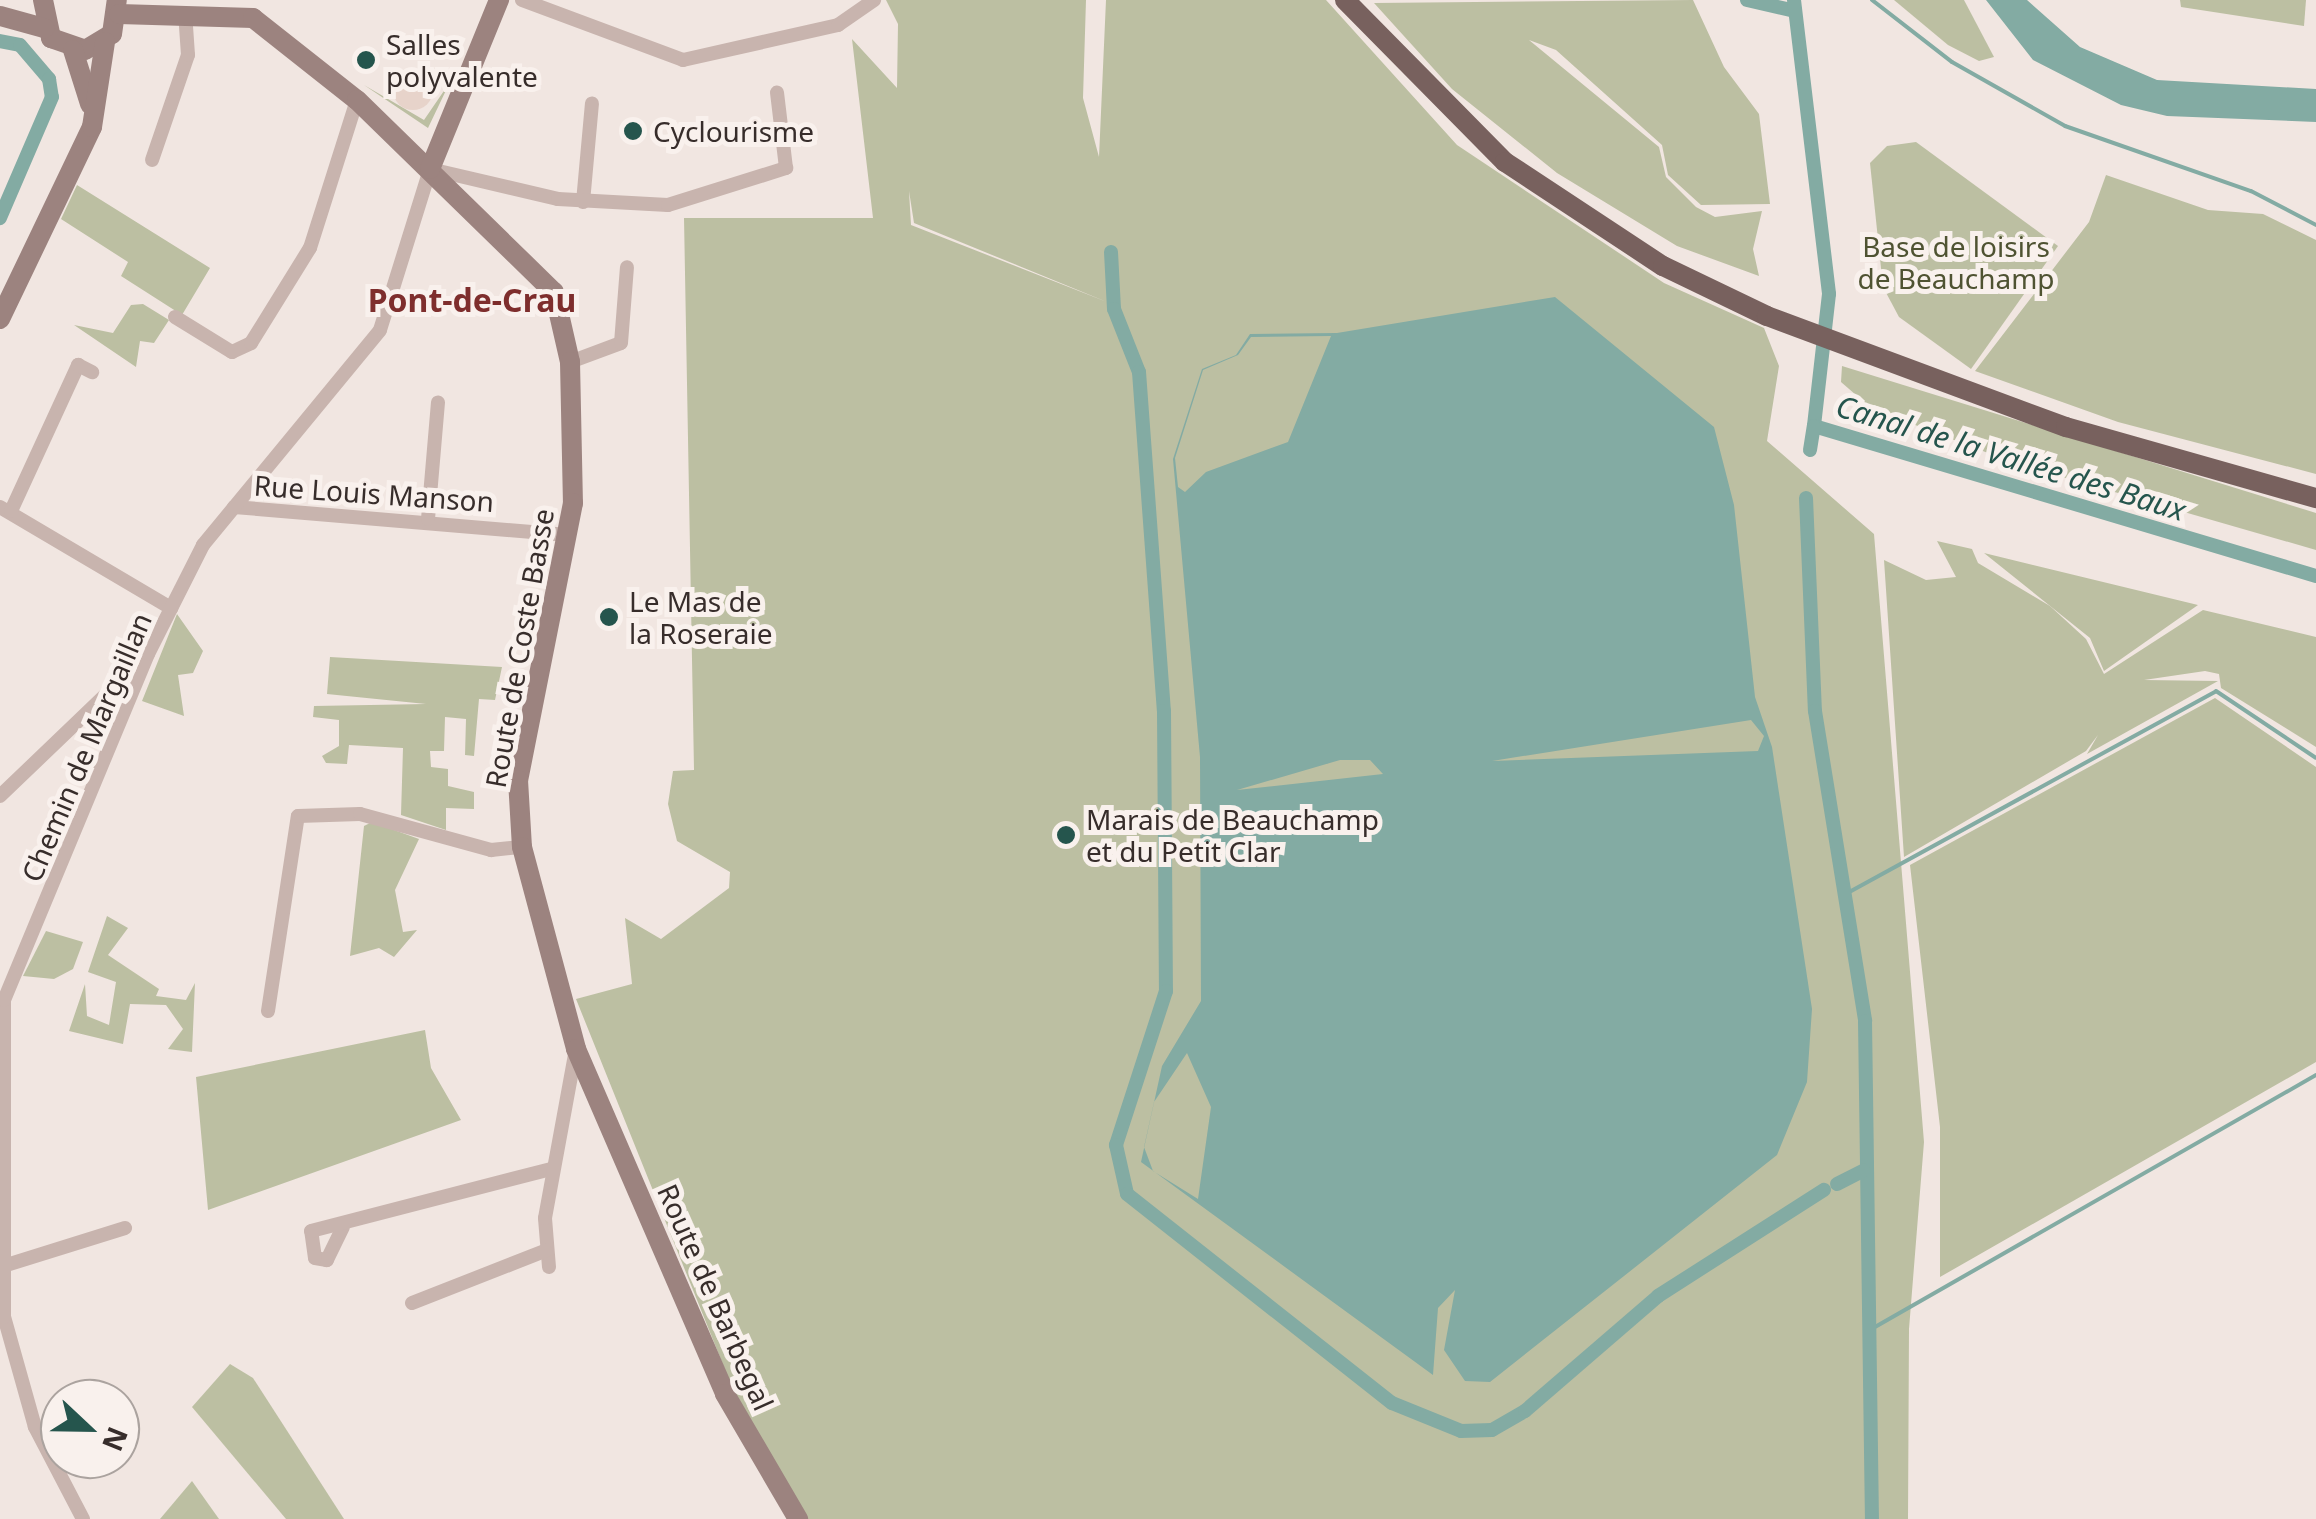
<!DOCTYPE html>
<meta charset="utf-8">
<style>
body{margin:0}
#map{position:relative;width:2316px;height:1519px;overflow:hidden;background:#f1e6e1;font-family:"Noto Sans",sans-serif}
div>[style]{position:absolute}
.green>*{inset:0;background:#bcbfa2}
.plaza>*{inset:0;background:#e7d3ca}
.round{border-radius:50%}
.water>*{inset:0;background:#83aba3}
.stream>*{height:4px;margin:-2px;padding:0 2px;transform-origin:2px;border-radius:2px;background:#83aba3}
.canal>*{height:14px;margin:-7px;padding:0 7px;transform-origin:7px;border-radius:7px;background:#83aba3}
.street>*{height:14px;margin:-7px;padding:0 7px;transform-origin:7px;border-radius:7px;background:#c8b4ae}
.secondary>*{height:20px;margin:-10px;padding:0 10px;transform-origin:10px;border-radius:10px;background:#9c837f}
.primary>*{height:20px;margin:-10px;padding:0 10px;transform-origin:10px;border-radius:10px;background:#78615e}
.dots>*{width:28px;height:28px;translate:-50% -50%;box-sizing:border-box;border:5px solid #f9f1ed;border-radius:50%}
span{translate:-50% -50%;white-space:nowrap;text-align:center;line-height:1.15;-webkit-text-stroke:10px #f9f1ed;paint-order:stroke}
.poi-label{font-size:28px;color:#372d2b}
.left{translate:0 -50%;text-align:left}
.park-label{font-size:28px;color:#4f5332}
.street-label{font-size:28px;color:#372d2b}
.water-label{font-size:30px;color:#25554d;font-style:italic}
.quarter-label{font-size:32px;color:#7e2e2d;font-weight:700}
.north{position:absolute;left:40px;top:1379px;width:100px;height:100px;box-sizing:border-box;background:#f9f1ed;border:2px solid #aba39f;border-radius:50%;rotate:112deg;font-size:28px;font-weight:700;line-height:40px;text-align:center;color:#372d2b}
.north::after{content:'';display:block;margin:auto;width:35px;height:45px;background:#25554d;clip-path:polygon(50% 0,100% 100%,50% 72%,0 100%)}
</style>
<div id="map">
<div class="green">
<div style="clip-path:polygon(evenodd,886px 0,1086px 0,1083px 98px,1099px 157px,1106px 0,1326px 0,1457px 145px,1664px 283px,1764px 328px,1779px 366px,1767px 441px,1874px 534px,1924px 1142px,1909px 1329px,1908px 1519px,807px 1519px,732px 1387px,576px 999px,632px 984px,625px 918px,661px 939px,729px 888px,730px 872px,677px 841px,668px 804px,673px 771px,694px 770px,684px 218px,873px 218px,852px 39px,897px 88px,898px 24px,886px 0,909px 191px,914px 223px,1107px 302px,911px 225px,909px 191px)"></div>
<div style="clip-path:polygon(1693px 0,1724px 67px,1759px 114px,1770px 204px,1701px 205px,1668px 175px,1662px 145px,1556px 50px,1529px 40px,1659px 147px,1666px 177px,1696px 207px,1715px 217px,1762px 211px,1753px 249px,1759px 276px,1677px 246px,1557px 173px,1452px 89px,1374px 3px)"></div>
<div style="clip-path:polygon(1894px 0,1964px 0,1994px 57px,1979px 61px,1948px 45px)"></div>
<div style="clip-path:polygon(2180px 0,2306px 0,2304px 26px,2181px 7px)"></div>
<div style="clip-path:polygon(450px 82px,428px 128px,364px 85px,424px 120px)"></div>
<div style="clip-path:polygon(1916px 142px,2058px 246px,1971px 369px,1899px 317px,1883px 287px,1870px 163px,1887px 146px)"></div>
<div style="clip-path:polygon(2106px 175px,2208px 210px,2263px 214px,2316px 240px,2316px 474px,2118px 422px,1975px 371px,2089px 222px)"></div>
<div style="clip-path:polygon(77px 185px,210px 268px,182px 315px,121px 276px,128px 262px,61px 219px)"></div>
<div style="clip-path:polygon(143px 304px,169px 320px,154px 343px,140px 341px,136px 367px,74px 325px,113px 333px,131px 305px)"></div>
<div style="clip-path:polygon(1842px 366px,2316px 513px,2316px 550px,2014px 463px,1871px 408px,1841px 382px)"></div>
<div style="clip-path:polygon(1937px 541px,1972px 549px,1978px 563px,2050px 606px,2086px 639px,2104px 674px,2203px 610px,2316px 637px,2316px 747px,2221px 688px,2219px 674px,2205px 671px,2144px 680px,2218px 681px,2087px 754px,2098px 735px,2086px 751px,1904px 857px,1884px 560px,1926px 580px,1956px 577px)"></div>
<div style="clip-path:polygon(1984px 553px,2198px 605px,2104px 671px,2090px 638px)"></div>
<div style="clip-path:polygon(177px 614px,203px 651px,193px 673px,178px 675px,184px 716px,142px 701px)"></div>
<div style="clip-path:polygon(330px 657px,502px 667px,495px 700px,479px 699px,474px 756px,465px 755px,466px 719px,445px 717px,444px 751px,430px 751px,431px 767px,448px 769px,448px 786px,474px 792px,474px 809px,446px 808px,446px 830px,401px 815px,403px 748px,349px 745px,347px 764px,326px 763px,322px 756px,339px 746px,339px 720px,313px 717px,314px 706px,426px 704px,327px 694px)"></div>
<div style="clip-path:polygon(2215px 698px,2316px 767px,2316px 1062px,1940px 1277px,1940px 1127px,1910px 865px)"></div>
<div style="clip-path:polygon(372px 822px,419px 839px,395px 890px,403px 932px,417px 930px,394px 957px,379px 948px,350px 956px,364px 826px)"></div>
<div style="clip-path:polygon(107px 916px,128px 928px,108px 955px,159px 989px,156px 996px,186px 1000px,195px 983px,192px 1052px,168px 1049px,183px 1029px,166px 1005px,130px 1004px,123px 1044px,69px 1031px,85px 984px,87px 1016px,109px 1025px,116px 982px,88px 972px)"></div>
<div style="clip-path:polygon(46px 931px,83px 942px,73px 969px,54px 979px,23px 976px)"></div>
<div style="clip-path:polygon(425px 1030px,431px 1068px,461px 1120px,208px 1210px,196px 1077px)"></div>
<div style="clip-path:polygon(230px 1364px,253px 1378px,344px 1519px,286px 1519px,192px 1407px)"></div>
<div style="clip-path:polygon(192px 1481px,219px 1519px,160px 1519px)"></div>
</div>
<div class="plaza">
<div class="round" style="left:393px;top:70px;width:40px;height:40px"></div>
</div>
<div class="water">
<div style="clip-path:polygon(1986px 0,2027px 0,2080px 47px,2157px 80px,2316px 89px,2316px 122px,2167px 116px,2121px 105px,2033px 60px)"></div>
<div style="clip-path:polygon(evenodd,1555px 297px,1714px 427px,1734px 505px,1755px 697px,1772px 747px,1812px 1009px,1807px 1082px,1777px 1155px,1490px 1382px,1465px 1381px,1444px 1350px,1455px 1290px,1438px 1308px,1433px 1375px,1141px 1162px,1162px 1066px,1201px 1001px,1200px 757px,1173px 459px,1202px 369px,1236px 355px,1250px 334px,1337px 333px,1555px 297px,1331px 336px,1288px 442px,1206px 472px,1185px 492px,1178px 487px,1175px 458px,1203px 370px,1238px 355px,1251px 337px,1331px 336px,1555px 297px,1751px 720px,1764px 736px,1758px 751px,1492px 761px,1751px 720px,1555px 297px,1340px 760px,1370px 760px,1383px 774px,1237px 790px,1340px 760px,1555px 297px,1187px 1053px,1211px 1107px,1198px 1199px,1153px 1171px,1144px 1147px,1154px 1102px,1187px 1053px)"></div>
</div>
<div class="stream">
<div style="left:1872px;top:0;width:101px;rotate:37.8deg"></div>
<div style="left:1952px;top:62px;width:130px;rotate:29.5deg"></div>
<div style="left:2065px;top:126px;width:197px;rotate:19.3deg"></div>
<div style="left:2251px;top:191px;width:73px;rotate:27.6deg"></div>
<div style="left:1842px;top:896px;width:426px;rotate:-28.7deg"></div>
<div style="left:2216px;top:691px;width:120px;rotate:33.8deg"></div>
<div style="left:1868px;top:1331px;width:516px;rotate:-29.74deg"></div>
</div>
<div class="canal">
<div style="left:1747px;top:0;width:49px;rotate:12.9deg"></div>
<div style="left:1794px;top:0;width:296px;rotate:83.2deg"></div>
<div style="left:1829px;top:294px;width:133px;rotate:96.5deg"></div>
<div style="left:1814px;top:426px;width:524px;rotate:16.64deg"></div>
<div style="left:0;top:41px;width:20px;rotate:11deg"></div>
<div style="left:20px;top:45px;width:45px;rotate:49.5deg"></div>
<div style="left:49px;top:79px;width:18px;rotate:81deg"></div>
<div style="left:52px;top:97px;width:132px;rotate:113.3deg"></div>
<div style="left:1111px;top:252px;width:57px;rotate:87deg"></div>
<div style="left:1114px;top:309px;width:68px;rotate:68.4deg"></div>
<div style="left:1139px;top:372px;width:340px;rotate:85.8deg"></div>
<div style="left:1164px;top:711px;width:280px;rotate:89.6deg"></div>
<div style="left:1166px;top:991px;width:162px;rotate:108deg"></div>
<div style="left:1116px;top:1145px;width:50px;rotate:77.3deg"></div>
<div style="left:1127px;top:1194px;width:337px;rotate:38.3deg"></div>
<div style="left:1392px;top:1403px;width:74px;rotate:22.1deg"></div>
<div style="left:1461px;top:1431px;width:31px;rotate:-2deg"></div>
<div style="left:1492px;top:1430px;width:38px;rotate:-30deg"></div>
<div style="left:1525px;top:1411px;width:176px;rotate:-40.8deg"></div>
<div style="left:1658px;top:1296px;width:197px;rotate:-32.6deg"></div>
<div style="left:1810px;top:450px;width:24px;rotate:-81deg"></div>
<div style="left:1806px;top:498px;width:213px;rotate:87.6deg"></div>
<div style="left:1815px;top:711px;width:314px;rotate:80.8deg"></div>
<div style="left:1865px;top:1021px;width:498px;rotate:89.2deg"></div>
<div style="left:1837px;top:1184px;width:30px;rotate:-27deg"></div>
</div>
<div class="street">
<div style="left:522px;top:0;width:172px;rotate:20.4deg"></div>
<div style="left:683px;top:60px;width:159px;rotate:-12.7deg"></div>
<div style="left:838px;top:25px;width:44px;rotate:-34.8deg"></div>
<div style="left:152px;top:160px;width:111px;rotate:-71.1deg"></div>
<div style="left:188px;top:55px;width:39px;rotate:-94deg"></div>
<div style="left:583px;top:202px;width:99px;rotate:-84.8deg"></div>
<div style="left:175px;top:317px;width:67px;rotate:31.6deg"></div>
<div style="left:232px;top:352px;width:21px;rotate:-25deg"></div>
<div style="left:251px;top:343px;width:112px;rotate:-58.2deg"></div>
<div style="left:310px;top:248px;width:155px;rotate:-72.4deg"></div>
<div style="left:570px;top:362px;width:54px;rotate:-20.4deg"></div>
<div style="left:621px;top:343px;width:76px;rotate:-85.5deg"></div>
<div style="left:0;top:507px;width:199px;rotate:30.6deg"></div>
<div style="left:234px;top:507px;width:335px;rotate:4.8deg"></div>
<div style="left:11px;top:511px;width:161px;rotate:-65.3deg"></div>
<div style="left:78px;top:365px;width:16px;rotate:27deg"></div>
<div style="left:428px;top:519px;width:117px;rotate:-85.1deg"></div>
<div style="left:0;top:796px;width:199px;rotate:-43.8deg"></div>
<div style="left:268px;top:1011px;width:197px;rotate:-81.3deg"></div>
<div style="left:298px;top:816px;width:62px;rotate:-1.8deg"></div>
<div style="left:360px;top:814px;width:136px;rotate:15.4deg"></div>
<div style="left:491px;top:850px;width:31px;rotate:-6deg"></div>
<div style="left:343px;top:1227px;width:37px;rotate:116deg"></div>
<div style="left:327px;top:1260px;width:12px;rotate:-171deg"></div>
<div style="left:315px;top:1258px;width:27px;rotate:-98deg"></div>
<div style="left:311px;top:1231px;width:248px;rotate:-14.5deg"></div>
<div style="left:0;top:1267px;width:131px;rotate:-17.3deg"></div>
<div style="left:549px;top:1267px;width:49px;rotate:-94.7deg"></div>
<div style="left:545px;top:1218px;width:172px;rotate:-79.6deg"></div>
<div style="left:412px;top:1303px;width:143px;rotate:-21.4deg"></div>
<div style="left:83px;top:1519px;width:104px;rotate:-117.6deg"></div>
<div style="left:35px;top:1427px;width:114px;rotate:-105.7deg"></div>
<div style="left:4px;top:1317px;width:317px;rotate:-90deg"></div>
<div style="left:4px;top:1000px;width:375px;rotate:-67.4deg"></div>
<div style="left:148px;top:654px;width:122px;rotate:-63.2deg"></div>
<div style="left:203px;top:545px;width:278px;rotate:-50.5deg"></div>
<div style="left:380px;top:330px;width:169px;rotate:-72.7deg"></div>
<div style="left:430px;top:169px;width:131px;rotate:13.2deg"></div>
<div style="left:558px;top:199px;width:110px;rotate:3.1deg"></div>
<div style="left:668px;top:205px;width:124px;rotate:-17.4deg"></div>
<div style="left:786px;top:168px;width:76px;rotate:-96.8deg"></div>
</div>
<div class="secondary">
<div style="left:43px;top:0;width:39px;rotate:78deg"></div>
<div style="left:51px;top:38px;width:36px;rotate:19deg"></div>
<div style="left:85px;top:50px;width:31px;rotate:-31deg"></div>
<div style="left:112px;top:34px;width:34px;rotate:-82deg"></div>
<div style="left:119px;top:14px;width:134px;rotate:1.7deg"></div>
<div style="left:253px;top:18px;width:132px;rotate:38.3deg"></div>
<div style="left:357px;top:100px;width:275px;rotate:44.3deg"></div>
<div style="left:554px;top:292px;width:72px;rotate:77.1deg"></div>
<div style="left:570px;top:362px;width:141px;rotate:88.8deg"></div>
<div style="left:573px;top:503px;width:282px;rotate:101.2deg"></div>
<div style="left:518px;top:780px;width:67px;rotate:86.6deg"></div>
<div style="left:522px;top:847px;width:209px;rotate:75deg"></div>
<div style="left:576px;top:1049px;width:376px;rotate:66.6deg"></div>
<div style="left:725px;top:1394px;width:145px;rotate:59.7deg"></div>
<div style="left:0;top:16px;width:46px;rotate:15.3deg"></div>
<div style="left:73px;top:50px;width:57px;rotate:72.5deg"></div>
<div style="left:430px;top:169px;width:183px;rotate:-67.8deg"></div>
<div style="left:0;top:319px;width:213px;rotate:-64.4deg"></div>
<div style="left:92px;top:127px;width:86px;rotate:-81.3deg"></div>
</div>
<div class="primary">
<div style="left:1345px;top:0;width:228px;rotate:45.4deg"></div>
<div style="left:1505px;top:162px;width:189px;rotate:33.4deg"></div>
<div style="left:1663px;top:266px;width:115px;rotate:25.7deg"></div>
<div style="left:1767px;top:316px;width:319px;rotate:20.4deg"></div>
<div style="left:2066px;top:427px;width:260px;rotate:15.9deg"></div>
</div>
<div class="dots">
<div style="left:366px;top:60px;background:#25554d"></div>
<div style="left:633px;top:131px;background:#25554d"></div>
<div style="left:609px;top:617px;background:#25554d"></div>
<div style="left:1066px;top:835px;background:#25554d"></div>
</div>
<div class="poi-label">
<span class="left" style="left:386px;top:60px">Salles<br>polyvalente</span>
<span class="left" style="left:653px;top:131px">Cyclourisme</span>
<span class="left" style="left:629px;top:617px">Le Mas de<br>la Roseraie</span>
<span class="left" style="left:1086px;top:835px">Marais de Beauchamp<br>et du Petit Clar</span>
</div>
<div class="park-label">
<span style="left:1956px;top:262px">Base de loisirs<br>de Beauchamp</span>
</div>
<div class="street-label">
<span style="left:374px;top:493px;rotate:4deg">Rue Louis Manson</span>
<span style="left:519px;top:648px;rotate:-80deg">Route de Coste Basse</span>
<span style="left:86px;top:747px;rotate:-67deg">Chemin de Margaillan</span>
<span style="left:716px;top:1297px;rotate:66deg">Route de Barbegal</span>
</div>
<div class="water-label">
<span style="left:2011px;top:458px;rotate:17deg">Canal de la Vallée des Baux</span>
</div>
<div class="quarter-label">
<span style="left:472px;top:300px">Pont-de-Crau</span>
</div>
<div class="north">N</div>
</div>
